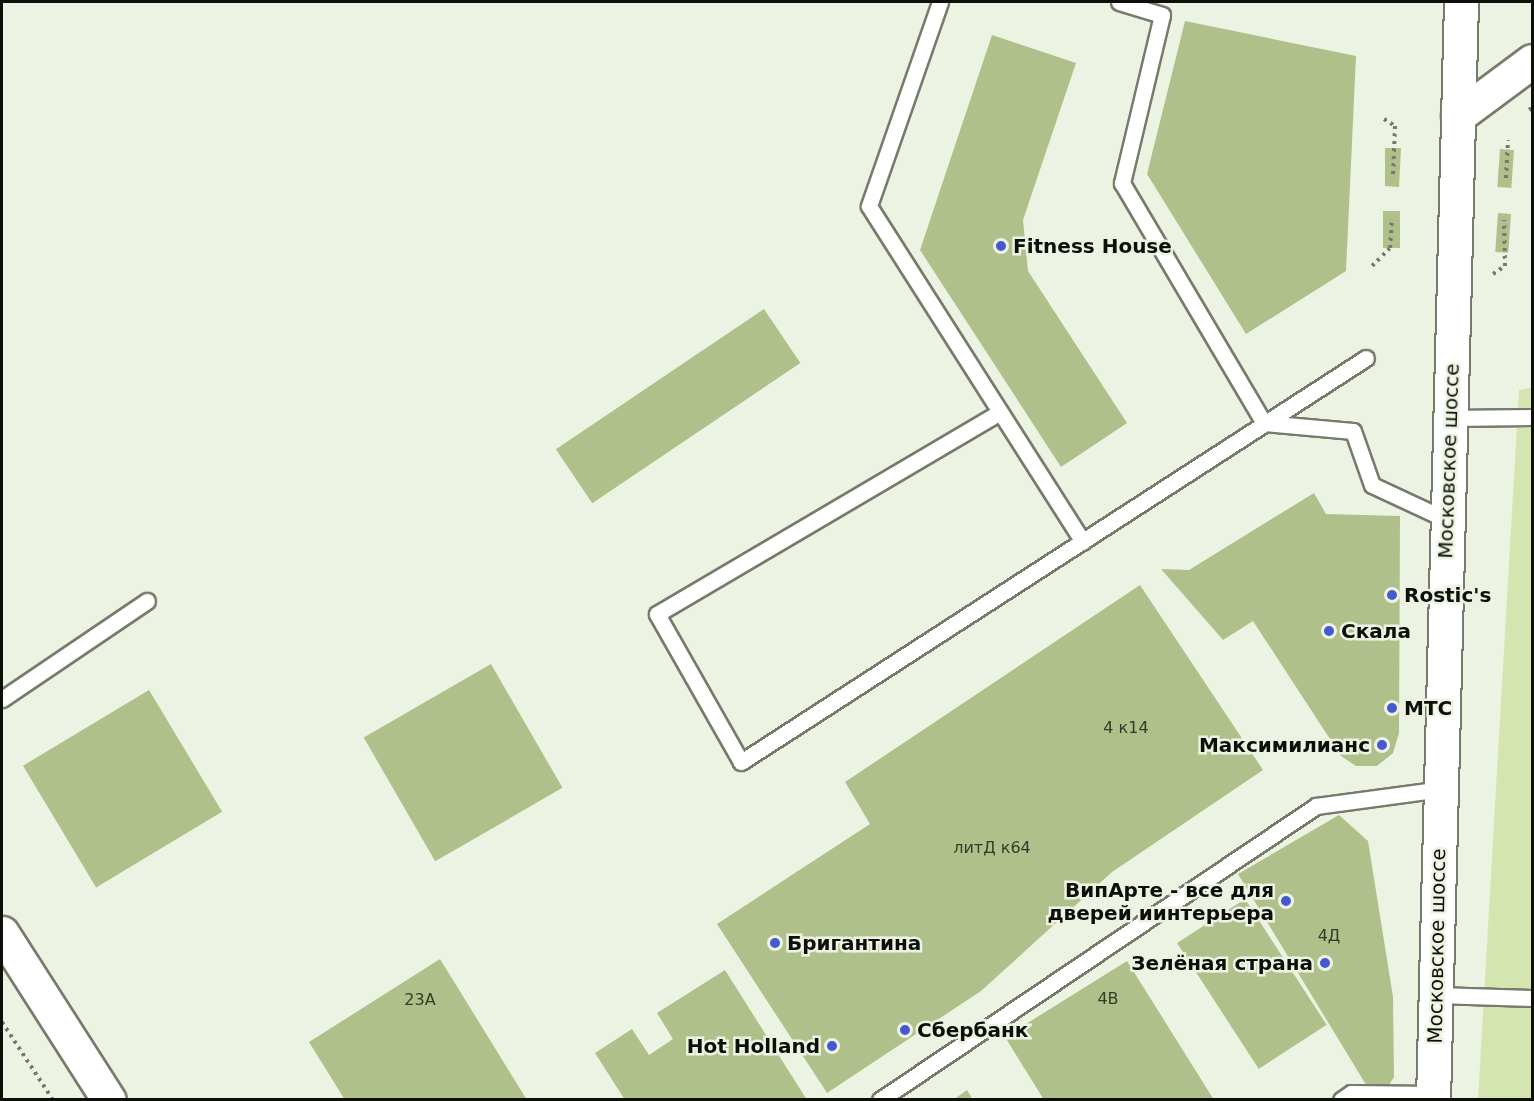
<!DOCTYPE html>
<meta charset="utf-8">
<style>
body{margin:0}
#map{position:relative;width:1534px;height:1101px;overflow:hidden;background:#edf3e2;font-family:"DejaVu Sans",sans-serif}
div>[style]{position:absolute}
.green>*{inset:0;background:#d4e5b0}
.building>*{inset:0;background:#afc08a;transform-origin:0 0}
.path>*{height:4px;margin-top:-2px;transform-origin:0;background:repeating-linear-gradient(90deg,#75796e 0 3px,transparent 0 7.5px)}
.roads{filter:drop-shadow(2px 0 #767b6b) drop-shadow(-2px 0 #767b6b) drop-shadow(0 2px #767b6b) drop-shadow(0 -2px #767b6b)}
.lane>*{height:15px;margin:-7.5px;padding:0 7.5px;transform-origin:7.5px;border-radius:7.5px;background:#fff}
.secondary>*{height:33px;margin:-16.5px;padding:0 16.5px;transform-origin:16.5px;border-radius:16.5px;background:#fff}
.primary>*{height:33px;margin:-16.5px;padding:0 16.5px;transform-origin:16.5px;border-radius:16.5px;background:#fff}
.dots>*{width:16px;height:16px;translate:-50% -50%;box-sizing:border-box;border:3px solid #edf3e2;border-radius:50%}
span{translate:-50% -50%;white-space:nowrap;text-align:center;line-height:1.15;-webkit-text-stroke:5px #edf3e2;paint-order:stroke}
.number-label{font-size:16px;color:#363b29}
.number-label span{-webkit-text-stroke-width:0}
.poi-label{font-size:20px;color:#0d0f09;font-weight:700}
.left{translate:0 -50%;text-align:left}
.right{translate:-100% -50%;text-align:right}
.street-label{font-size:20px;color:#0d0f09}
.frame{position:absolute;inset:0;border:3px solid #0d0f09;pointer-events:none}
</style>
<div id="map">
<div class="green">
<div style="clip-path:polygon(1532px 388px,1532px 1099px,1478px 1100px,1519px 390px)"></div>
</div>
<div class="building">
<div style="clip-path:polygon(1185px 21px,1356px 56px,1346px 271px,1246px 334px,1147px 174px)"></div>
<div style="clip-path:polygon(992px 35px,1076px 63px,1023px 220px,1028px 271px,1127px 423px,1061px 467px,920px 250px)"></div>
<div style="clip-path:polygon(1385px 148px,1401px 148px,1399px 187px,1385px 186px)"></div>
<div style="left:1500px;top:149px;width:14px;height:38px;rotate:4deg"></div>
<div style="left:1383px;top:211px;width:17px;height:37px"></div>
<div style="left:1498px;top:213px;width:13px;height:39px;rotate:4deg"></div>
<div style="left:764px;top:309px;width:65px;height:251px;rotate:56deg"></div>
<div style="clip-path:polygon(1314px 493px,1326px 514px,1400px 516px,1399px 733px,1393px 753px,1377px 766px,1356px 766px,1341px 756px,1253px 621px,1223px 640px,1161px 569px,1189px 570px)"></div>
<div style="clip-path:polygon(1140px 585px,1263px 770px,1112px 872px,981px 991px,827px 1093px,717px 924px,870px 824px,845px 782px)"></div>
<div style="left:491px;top:664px;width:143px;height:147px;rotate:60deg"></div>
<div style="left:149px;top:690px;width:142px;height:147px;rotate:59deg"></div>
<div style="clip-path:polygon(1339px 815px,1368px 841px,1393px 997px,1394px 1077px,1387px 1088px,1368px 1088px,1238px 874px)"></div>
<div style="left:1245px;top:899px;width:150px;height:81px;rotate:57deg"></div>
<div style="clip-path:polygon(440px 959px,527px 1100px,345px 1100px,309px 1042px)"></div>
<div style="clip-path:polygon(1127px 961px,1214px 1100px,1044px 1100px,1005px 1037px)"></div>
<div style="clip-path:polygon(725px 970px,807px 1100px,625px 1100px,595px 1053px,632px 1029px,649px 1055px,673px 1039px,657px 1013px)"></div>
<div style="clip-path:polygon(967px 1090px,973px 1100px,953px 1100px)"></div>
</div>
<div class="path">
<div style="left:1529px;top:110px;width:4px;rotate:-34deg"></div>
<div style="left:1384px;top:119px;width:13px;rotate:32deg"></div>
<div style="left:1395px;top:126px;width:50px;rotate:92.3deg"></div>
<div style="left:1506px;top:178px;width:38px;rotate:-87deg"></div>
<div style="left:1372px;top:266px;width:25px;rotate:-45deg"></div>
<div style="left:1390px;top:248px;width:27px;rotate:-86deg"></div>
<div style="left:1493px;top:274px;width:14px;rotate:-34deg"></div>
<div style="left:1505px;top:266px;width:46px;rotate:-91.2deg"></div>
<div style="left:2px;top:1022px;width:93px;rotate:56.8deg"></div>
</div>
<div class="roads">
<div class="lane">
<div style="left:940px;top:2px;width:216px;rotate:109.2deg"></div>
<div style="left:869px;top:206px;width:398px;rotate:57.5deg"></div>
<div style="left:1119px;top:2px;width:45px;rotate:16.8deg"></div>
<div style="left:1162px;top:15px;width:173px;rotate:103.4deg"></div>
<div style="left:1122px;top:183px;width:279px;rotate:59.4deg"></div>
<div style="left:1264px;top:423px;width:89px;rotate:5.1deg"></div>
<div style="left:1353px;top:431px;width:57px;rotate:70.6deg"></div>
<div style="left:1372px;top:485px;width:83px;rotate:25deg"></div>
<div style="left:1000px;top:412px;width:398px;rotate:149.5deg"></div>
<div style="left:657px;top:614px;width:170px;rotate:60.4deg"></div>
<div style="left:741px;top:762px;width:744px;rotate:-32.88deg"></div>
<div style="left:1450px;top:418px;width:82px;rotate:-0.7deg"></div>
<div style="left:2px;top:699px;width:175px;rotate:-34.1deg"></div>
<div style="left:1436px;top:995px;width:96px;rotate:1.8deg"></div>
<div style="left:880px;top:1100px;width:526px;rotate:-33.99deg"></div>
<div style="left:1316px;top:806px;width:126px;rotate:-7.7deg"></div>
<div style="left:1341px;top:1100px;width:12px;rotate:-35deg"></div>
<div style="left:1351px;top:1093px;width:82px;rotate:0.7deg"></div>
</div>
<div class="secondary">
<div style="left:1458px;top:116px;width:92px;rotate:-36.6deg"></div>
<div style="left:2px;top:933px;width:198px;rotate:57.4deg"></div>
</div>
<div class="primary">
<div style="left:1433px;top:1100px;width:1098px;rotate:-88.54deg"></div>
</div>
</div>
<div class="dots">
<div style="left:1001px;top:246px;background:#4759ce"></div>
<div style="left:1392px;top:595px;background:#4759ce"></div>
<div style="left:1329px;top:631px;background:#4759ce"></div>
<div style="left:1392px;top:708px;background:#4759ce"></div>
<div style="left:1382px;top:745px;background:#4759ce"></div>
<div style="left:1286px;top:901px;background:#4759ce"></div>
<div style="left:775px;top:943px;background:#4759ce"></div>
<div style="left:1325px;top:963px;background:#4759ce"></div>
<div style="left:905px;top:1030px;background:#4759ce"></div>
<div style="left:832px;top:1046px;background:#4759ce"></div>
</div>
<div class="number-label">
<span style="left:1126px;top:728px">4 к14</span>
<span style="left:992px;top:848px">литД к64</span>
<span style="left:1329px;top:936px">4Д</span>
<span style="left:1108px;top:999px">4В</span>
<span style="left:420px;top:1000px">23А</span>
</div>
<div class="poi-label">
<span class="left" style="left:1013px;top:246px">Fitness House</span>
<span class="left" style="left:1404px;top:595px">Rostic's</span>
<span class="left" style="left:1341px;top:631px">Скала</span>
<span class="left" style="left:1404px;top:708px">МТС</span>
<span class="right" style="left:1370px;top:745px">Максимилианс</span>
<span class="right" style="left:1274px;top:902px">ВипАрте - все для<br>дверей иинтерьера</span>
<span class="left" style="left:787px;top:943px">Бригантина</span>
<span class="right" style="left:1313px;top:963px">Зелёная страна</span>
<span class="left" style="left:917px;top:1030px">Сбербанк</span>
<span class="right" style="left:820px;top:1046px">Hot Holland</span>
</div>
<div class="street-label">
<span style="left:1449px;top:461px;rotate:-88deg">Московское шоссе</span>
<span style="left:1437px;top:946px;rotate:-89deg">Московское шоссе</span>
</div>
<div class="frame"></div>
</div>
